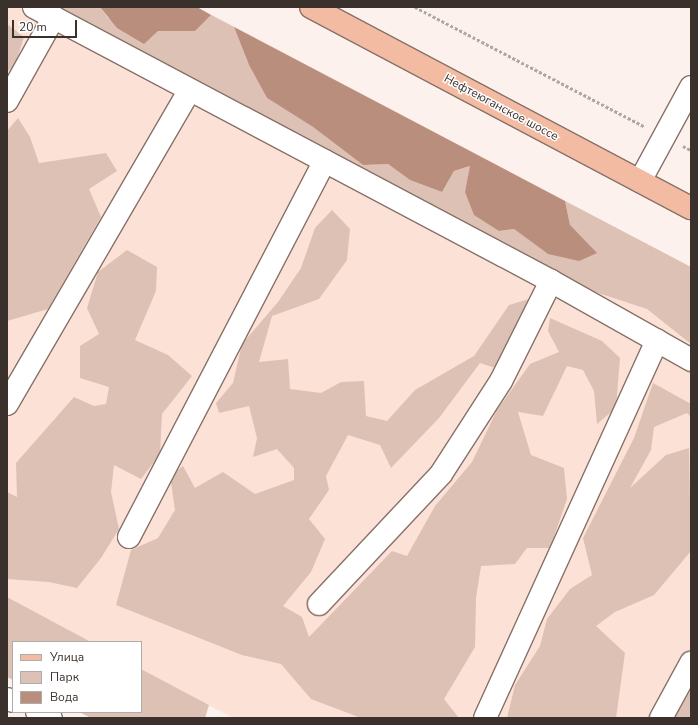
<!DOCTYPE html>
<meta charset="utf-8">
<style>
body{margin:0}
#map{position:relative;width:698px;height:725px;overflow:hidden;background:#fcf1ed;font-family:"Nunito Sans",sans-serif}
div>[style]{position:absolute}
.built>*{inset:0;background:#fce1d6}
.green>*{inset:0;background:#ddc1b5}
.water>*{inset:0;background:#ba8e7c}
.path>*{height:2.5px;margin-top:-1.25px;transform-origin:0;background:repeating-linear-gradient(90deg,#b0a6a2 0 3px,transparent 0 5px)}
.roads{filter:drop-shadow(1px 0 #887168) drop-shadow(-1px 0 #887168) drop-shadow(0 1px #887168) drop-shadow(0 -1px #887168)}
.minor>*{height:22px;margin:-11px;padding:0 11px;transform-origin:11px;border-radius:11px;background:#fff}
.major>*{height:22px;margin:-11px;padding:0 11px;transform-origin:11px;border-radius:11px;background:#f4bba3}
span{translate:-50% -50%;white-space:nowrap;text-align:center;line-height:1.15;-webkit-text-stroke:3px #fff;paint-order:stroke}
.street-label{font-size:12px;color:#3a302c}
.frame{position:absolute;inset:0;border:8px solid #3a302c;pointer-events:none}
.legend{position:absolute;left:12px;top:641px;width:130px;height:72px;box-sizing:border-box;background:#fff;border:1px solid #b0acab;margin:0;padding:5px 7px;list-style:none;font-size:12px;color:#3a302c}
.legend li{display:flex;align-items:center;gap:8px;height:20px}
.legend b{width:20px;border:1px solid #b0acab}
.scale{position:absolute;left:12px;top:20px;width:65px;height:18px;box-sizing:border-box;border:2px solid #3a302c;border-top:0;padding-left:5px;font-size:12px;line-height:14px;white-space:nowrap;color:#3a302c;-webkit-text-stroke:3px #fff;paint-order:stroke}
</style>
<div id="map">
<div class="built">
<div style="clip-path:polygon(7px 7px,197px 7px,691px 267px,691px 718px,233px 718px,141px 669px,141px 642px,91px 642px,7px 597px)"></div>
</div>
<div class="green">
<div style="clip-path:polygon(54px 7px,100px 7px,108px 18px,158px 31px,195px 30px,211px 15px,234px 27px,249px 65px,267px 98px,313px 127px,363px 165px,388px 164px,410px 180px,442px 192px,454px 171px,471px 166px,465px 192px,499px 231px,514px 229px,548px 254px,570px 225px,565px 201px,691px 267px,691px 344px,647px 309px,592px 291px)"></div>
<div style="clip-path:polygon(7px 24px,24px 37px,15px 65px,7px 72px)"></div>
<div style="clip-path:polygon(18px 118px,30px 137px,39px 163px,106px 153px,117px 171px,89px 189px,101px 217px,48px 309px,7px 321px,7px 131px)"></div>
<div style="clip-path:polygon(332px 210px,350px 229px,347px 260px,319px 299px,272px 316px,259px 362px,288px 359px,290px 389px,321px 393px,341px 382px,364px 381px,366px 416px,387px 421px,415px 390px,474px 356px,509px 305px,529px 299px,495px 368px,480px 363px,439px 418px,391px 468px,380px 445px,348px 435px,326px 476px,329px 490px,309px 519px,325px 539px,311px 572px,283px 606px,302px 617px,309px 637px,392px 551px,407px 556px,435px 506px,472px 462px,497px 410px,530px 364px,559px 352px,548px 331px,550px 318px,602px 341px,620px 358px,616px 408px,597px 424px,594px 391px,583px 370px,567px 366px,543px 416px,518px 412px,531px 455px,564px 468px,567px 499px,550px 548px,527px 548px,515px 564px,481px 566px,476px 598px,475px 647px,444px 699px,459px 718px,361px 718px,311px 699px,281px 664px,242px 655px,116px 605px,131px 550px,158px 538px,175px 510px,170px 476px,183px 466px,195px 488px,223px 472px,255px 494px,294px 480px,294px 468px,277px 449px,253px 457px,257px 438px,249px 406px,219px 413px,216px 403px,233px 383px,242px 344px,278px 302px,301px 268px,315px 228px)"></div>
<div style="clip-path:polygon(127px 250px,157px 267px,156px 291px,135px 340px,168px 355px,192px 376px,162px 414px,160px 454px,141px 479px,114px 465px,111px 492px,119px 529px,101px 558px,77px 588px,49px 582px,7px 579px,7px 492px,17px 497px,16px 463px,74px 397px,94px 406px,106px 404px,109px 387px,80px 378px,80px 346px,99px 334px,87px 308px,98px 272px)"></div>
<div style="clip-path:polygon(653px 383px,691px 404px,691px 417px,687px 413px,654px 427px,651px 450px,630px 488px,666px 455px,689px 448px,691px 551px,654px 595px,615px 612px,596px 626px,625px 653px,616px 718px,507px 718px,515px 685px,540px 646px,547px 619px,570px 589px,592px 575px,583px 538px,634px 438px)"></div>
<div style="clip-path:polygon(7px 597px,91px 642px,13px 642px,13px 680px,7px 677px)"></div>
<div style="clip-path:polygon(141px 669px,209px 705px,205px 718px,91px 718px,79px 712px,141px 712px)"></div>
<div style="clip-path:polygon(691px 689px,691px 718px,674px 718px)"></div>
</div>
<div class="water">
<div style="clip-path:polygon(100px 7px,197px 7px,211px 15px,195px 31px,158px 31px,144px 44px,117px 28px)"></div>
<div style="clip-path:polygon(234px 27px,565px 201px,570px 225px,597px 253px,579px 261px,548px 254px,514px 229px,499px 231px,474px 215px,465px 192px,470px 166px,454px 171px,442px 192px,410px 180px,388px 164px,363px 165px,313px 127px,267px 98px,249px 65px)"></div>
</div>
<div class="path">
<div style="left:415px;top:7px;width:258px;rotate:27.5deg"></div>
<div style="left:683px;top:146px;width:9px;rotate:27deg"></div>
</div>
<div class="roads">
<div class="minor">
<div style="left:34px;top:7px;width:585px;rotate:27.92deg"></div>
<div style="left:551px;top:281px;width:161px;rotate:29.4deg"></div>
<div style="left:7px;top:101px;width:96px;rotate:-60.8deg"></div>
<div style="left:640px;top:181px;width:107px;rotate:-61.5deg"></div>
<div style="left:7px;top:404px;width:363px;rotate:-59.8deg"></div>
<div style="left:129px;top:537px;width:424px;rotate:-62.5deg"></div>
<div style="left:319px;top:604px;width:178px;rotate:-46.8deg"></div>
<div style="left:441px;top:474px;width:111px;rotate:-57.2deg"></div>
<div style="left:501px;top:381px;width:112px;rotate:-63.4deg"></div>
<div style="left:7px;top:699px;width:6px;rotate:18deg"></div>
<div style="left:37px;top:712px;width:15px;rotate:23deg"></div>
<div style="left:485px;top:718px;width:415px;rotate:-65.5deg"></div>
<div style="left:661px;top:718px;width:63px;rotate:-61.4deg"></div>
</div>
<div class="major">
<div style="left:311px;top:7px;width:430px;rotate:27.9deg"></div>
</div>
</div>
<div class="street-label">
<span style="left:501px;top:108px;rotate:28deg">Нефтеюганское шоссе</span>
</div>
<div class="frame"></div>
<ul class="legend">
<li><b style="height:5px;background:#f4bba3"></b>Улица</li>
<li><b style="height:11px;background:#ddc1b5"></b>Парк</li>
<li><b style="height:11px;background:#ba8e7c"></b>Вода</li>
</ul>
<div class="scale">20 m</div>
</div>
